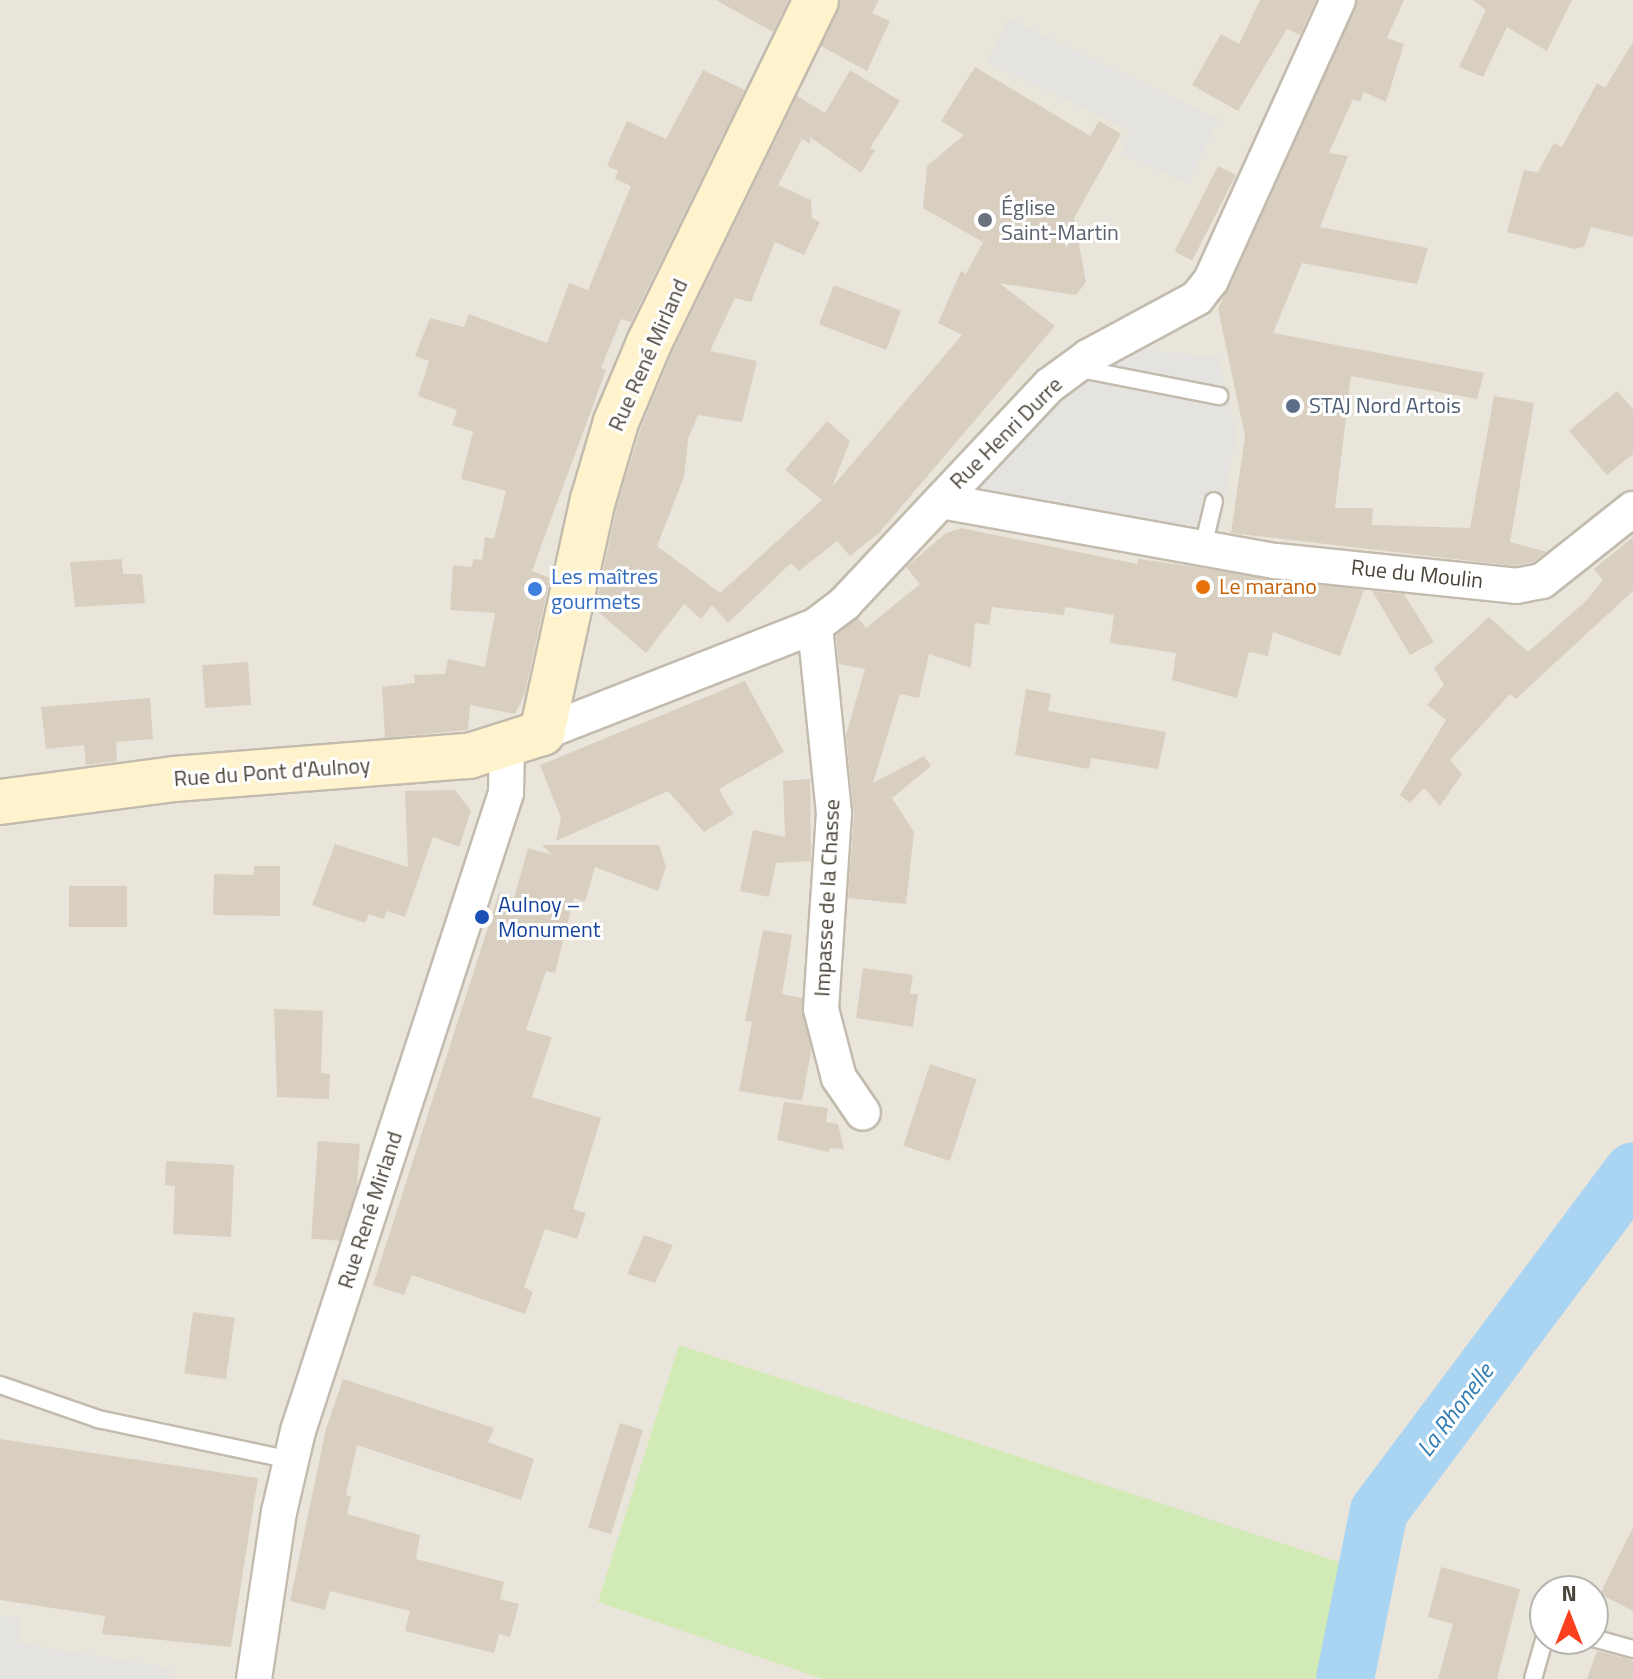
<!DOCTYPE html>
<meta charset="utf-8">
<style>
body{margin:0}
#map{position:relative;width:1633px;height:1679px;overflow:hidden;background:#f6f3ec;font-family:"Titillium Web",sans-serif}
div>[style]{position:absolute}
.residential>*{inset:0;background:#eae5da}
.green>*{inset:0;background:#d2eab5}
.parking>*{inset:0;background:#e5e3e0}
.river>*{height:58px;margin:-29px;padding:0 29px;transform-origin:29px;border-radius:29px;background:#a9d4f2}
.building>*{inset:0;background:#d8cfc1;transform-origin:0 0}
.roads{filter:drop-shadow(2px 0 #c2bbae) drop-shadow(-2px 0 #c2bbae) drop-shadow(0 2px #c2bbae) drop-shadow(0 -2px #c2bbae)}
.lane>*{height:16px;margin:-8px;padding:0 8px;transform-origin:8px;border-radius:8px;background:#fff}
.street>*{height:34px;margin:-17px;padding:0 17px;transform-origin:17px;border-radius:17px;background:#fff}
.secondary>*{height:44px;margin:-22px;padding:0 22px;transform-origin:22px;border-radius:22px;background:#fff3cd}
.dots>*{width:22px;height:22px;translate:-50% -50%;box-sizing:border-box;border:4px solid #fff;border-radius:50%}
span{translate:-50% -50%;white-space:nowrap;text-align:center;line-height:1.15;-webkit-text-stroke:6px #fff;paint-order:stroke}
.worship-label{font-size:22px;color:#5b616d}
.left{translate:0 -50%;text-align:left}
.street-label{font-size:22px;color:#4b4439}
.service-label{font-size:22px;color:#4e5e75}
.shop-label{font-size:22px;color:#366cbe}
.food-label{font-size:22px;color:#c56008}
.transit-label{font-size:22px;color:#164399}
.water-label{font-size:24px;color:#2e7ab2;font-style:italic}
.north{position:absolute;left:1529px;top:1575px;width:80px;height:80px;box-sizing:border-box;background:#fff;border:2px solid #b7b4b0;border-radius:50%;rotate:0deg;font-size:22px;font-weight:700;line-height:32px;text-align:center;color:#4b4439}
.north::after{content:'';display:block;margin:auto;width:28px;height:36px;background:#fc3f1d;clip-path:polygon(50% 0,100% 100%,50% 72%,0 100%)}
</style>
<div id="map">
<div class="residential">
<div style="clip-path:polygon(evenodd,0 0,1633px 0,1633px 1679px,0 1679px,0 0,1545px 1591px,1593px 1591px,1593px 1639px,1545px 1639px,1545px 1591px)"></div>
</div>
<div class="green">
<div style="clip-path:polygon(679px 1345px,1342px 1563px,1317px 1679px,823px 1679px,598px 1602px)"></div>
</div>
<div class="parking">
<div style="clip-path:polygon(1009px 18px,1219px 120px,1188px 184px,1121px 153px,1131px 131px,987px 62px)"></div>
<div style="clip-path:polygon(1132px 348px,1219px 358px,1236px 434px,1218px 539px,962px 499px,1048px 399px)"></div>
<div style="clip-path:polygon(0 1615px,20px 1618px,18px 1643px,171px 1668px,169px 1679px,0 1679px)"></div>
</div>
<div class="river">
<div style="left:1345px;top:1679px;width:171px;rotate:-78.6deg"></div>
<div style="left:1379px;top:1511px;width:424px;rotate:-53.2deg"></div>
</div>
<div class="building">
<div style="clip-path:polygon(716px 0,788px 0,773px 32px)"></div>
<div style="clip-path:polygon(841px 0,879px 0,872px 13px,890px 21px,867px 71px,821px 46px)"></div>
<div style="clip-path:polygon(1260px 0,1316px 0,1300px 35px,1287px 29px,1238px 111px,1192px 85px,1221px 34px,1239px 44px)"></div>
<div style="clip-path:polygon(1358px 0,1404px 0,1387px 38px,1404px 44px,1386px 102px,1364px 92px,1360px 102px,1353px 99px,1329px 153px,1348px 156px,1320px 227px,1428px 248px,1417px 284px,1302px 263px,1273px 333px,1484px 373px,1477px 399px,1351px 376px,1335px 508px,1373px 508px,1372px 525px,1470px 528px,1494px 396px,1534px 403px,1510px 542px,1547px 552px,1533px 562px,1515px 566px,1231px 533px,1245px 436px,1218px 309px)"></div>
<div style="clip-path:polygon(1473px 0,1572px 0,1547px 51px,1507px 27px,1483px 77px,1459px 67px,1486px 10px)"></div>
<div style="clip-path:polygon(1633px 42px,1633px 237px,1591px 227px,1584px 247px,1574px 249px,1507px 232px,1524px 170px,1538px 172px,1554px 143px,1562px 147px,1597px 83px,1605px 88px)"></div>
<div style="clip-path:polygon(975px 67px,1090px 136px,1099px 121px,1121px 134px,1074px 218px,1086px 282px,1076px 295px,999px 283px,1055px 326px,879px 533px,850px 556px,837px 541px,799px 571px,791px 563px,728px 623px,712px 605px,701px 619px,684px 604px,646px 653px,595px 609px,617px 506px,640px 430px,672px 353px,797px 96px,825px 113px,850px 70px,900px 101px,870px 148px,875px 150px,861px 173px,810px 137px,810px 144px,802px 139px,778px 185px,811px 200px,812px 218px,820px 222px,804px 255px,775px 242px,751px 302px,735px 298px,710px 351px,757px 361px,742px 422px,698px 415px,688px 439px,684px 477px,657px 546px,720px 593px,822px 500px,785px 470px,827px 421px,850px 441px,832px 487px,962px 335px,938px 323px,961px 271px,966px 274px,983px 242px,923px 208px,927px 166px,964px 135px,941px 121px)"></div>
<div style="clip-path:polygon(703px 70px,745px 90px,631px 322px,621px 319px,601px 368px,606px 370px,532px 571px,550px 578px,525px 693px,515px 714px,470px 705px,468px 730px,385px 738px,382px 687px,415px 683px,414px 675px,445px 674px,448px 659px,485px 667px,495px 613px,450px 610px,453px 565px,471px 567px,474px 559px,482px 560px,485px 537px,494px 539px,506px 491px,461px 479px,473px 432px,452px 425px,457px 410px,418px 396px,429px 361px,415px 356px,430px 318px,464px 327px,469px 314px,547px 343px,569px 283px,588px 290px,631px 186px,615px 179px,618px 171px,607px 166px,627px 121px,666px 139px)"></div>
<div style="left:1218px;top:166px;width:20px;height:96px;rotate:27deg"></div>
<div style="left:834px;top:285px;width:72px;height:42px;rotate:21deg"></div>
<div style="clip-path:polygon(1617px 391px,1633px 409px,1633px 454px,1607px 475px,1569px 431px)"></div>
<div style="clip-path:polygon(961px 528px,1137px 564px,1138px 559px,1364px 590px,1340px 656px,1273px 632px,1268px 656px,1249px 652px,1237px 698px,1172px 680px,1176px 653px,1110px 643px,1114px 615px,1065px 607px,1064px 615px,992px 607px,989px 625px,975px 623px,971px 668px,929px 654px,919px 698px,900px 694px,873px 783px,924px 756px,931px 766px,892px 798px,914px 832px,906px 904px,848px 898px,854px 814px,846px 735px,865px 669px,839px 664px,836px 635px,858px 618px,866px 628px,920px 584px,906px 567px,946px 533px)"></div>
<div style="clip-path:polygon(1633px 537px,1633px 591px,1516px 699px,1510px 694px,1450px 760px,1462px 774px,1440px 806px,1424px 788px,1410px 803px,1400px 795px,1446px 720px,1427px 705px,1444px 685px,1434px 668px,1489px 617px,1528px 652px,1587px 600px,1603px 580px,1594px 569px)"></div>
<div style="clip-path:polygon(122px 559px,123px 574px,142px 574px,145px 603px,75px 607px,70px 562px)"></div>
<div style="clip-path:polygon(1372px 591px,1404px 594px,1434px 642px,1410px 655px)"></div>
<div style="left:248px;top:662px;width:43px;height:46px;rotate:86deg"></div>
<div style="clip-path:polygon(745px 681px,784px 752px,719px 789px,733px 814px,704px 832px,668px 791px,556px 841px,561px 818px,540px 765px)"></div>
<div style="clip-path:polygon(1026px 689px,1051px 694px,1048px 711px,1166px 732px,1158px 769px,1091px 758px,1089px 769px,1015px 755px)"></div>
<div style="clip-path:polygon(150px 698px,153px 739px,116px 742px,117px 761px,86px 765px,84px 745px,46px 749px,41px 707px)"></div>
<div style="clip-path:polygon(810px 779px,811px 861px,776px 863px,769px 897px,740px 891px,753px 830px,785px 837px,783px 781px)"></div>
<div style="clip-path:polygon(455px 790px,471px 811px,459px 847px,433px 837px,405px 917px,387px 911px,383px 919px,369px 914px,365px 923px,312px 905px,335px 844px,408px 867px,405px 791px)"></div>
<div style="clip-path:polygon(542px 845px,659px 845px,666px 867px,658px 891px,595px 867px,585px 902px,574px 898px,555px 973px,546px 971px,526px 1030px,552px 1037px,532px 1097px,601px 1118px,573px 1209px,586px 1213px,577px 1239px,545px 1229px,524px 1287px,533px 1292px,525px 1314px,412px 1275px,404px 1295px,373px 1285px,499px 893px,514px 898px,528px 848px,552px 855px)"></div>
<div style="clip-path:polygon(254px 866px,280px 866px,280px 916px,213px 915px,214px 874px,254px 875px)"></div>
<div style="left:69px;top:886px;width:58px;height:41px"></div>
<div style="clip-path:polygon(763px 930px,792px 935px,782px 994px,802px 998px,811px 1051px,802px 1101px,739px 1091px,752px 1022px,745px 1021px)"></div>
<div style="clip-path:polygon(863px 968px,913px 975px,910px 994px,918px 994px,913px 1027px,856px 1018px)"></div>
<div style="clip-path:polygon(274px 1009px,323px 1011px,321px 1073px,330px 1074px,329px 1099px,277px 1097px)"></div>
<div style="left:930px;top:1064px;width:49px;height:86px;rotate:18deg"></div>
<div style="clip-path:polygon(784px 1102px,828px 1108px,826px 1122px,838px 1124px,844px 1149px,831px 1148px,828px 1152px,777px 1140px)"></div>
<div style="left:318px;top:1141px;width:42px;height:98px;rotate:4deg"></div>
<div style="clip-path:polygon(166px 1161px,234px 1165px,231px 1237px,173px 1234px,175px 1186px,165px 1185px)"></div>
<div style="clip-path:polygon(644px 1235px,673px 1245px,655px 1283px,627px 1274px)"></div>
<div style="left:193px;top:1312px;width:42px;height:62px;rotate:8deg"></div>
<div style="clip-path:polygon(343px 1379px,494px 1428px,488px 1442px,534px 1459px,521px 1500px,357px 1445px,346px 1495px,351px 1497px,347px 1514px,420px 1535px,416px 1559px,504px 1582px,500px 1599px,519px 1604px,510px 1637px,499px 1634px,494px 1653px,405px 1631px,410px 1611px,330px 1591px,325px 1610px,290px 1601px,326px 1429px)"></div>
<div style="left:620px;top:1423px;width:24px;height:109px;rotate:17deg"></div>
<div style="clip-path:polygon(0 1439px,258px 1478px,231px 1647px,102px 1634px,105px 1616px,0 1600px)"></div>
<div style="clip-path:polygon(1633px 1527px,1633px 1611px,1600px 1594px)"></div>
<div style="clip-path:polygon(1441px 1567px,1520px 1589px,1497px 1679px,1438px 1679px,1453px 1624px,1428px 1617px)"></div>
<div style="clip-path:polygon(1597px 1651px,1633px 1660px,1633px 1679px,1587px 1679px)"></div>
</div>
<div class="roads">
<div class="lane">
<div style="left:1075px;top:368px;width:147px;rotate:11deg"></div>
<div style="left:1203px;top:547px;width:47px;rotate:-76.6deg"></div>
<div style="left:0;top:1385px;width:104px;rotate:19.1deg"></div>
<div style="left:98px;top:1419px;width:197px;rotate:12deg"></div>
<div style="left:1593px;top:1638px;width:41px;rotate:15.4deg"></div>
<div style="left:1533px;top:1679px;width:44px;rotate:-74.1deg"></div>
</div>
<div class="street">
<div style="left:941px;top:501px;width:340px;rotate:10.2deg"></div>
<div style="left:1276px;top:561px;width:241px;rotate:5.9deg"></div>
<div style="left:1516px;top:586px;width:26px;rotate:-11deg"></div>
<div style="left:1542px;top:581px;width:116px;rotate:-38.4deg"></div>
<div style="left:815px;top:626px;width:188px;rotate:84.2deg"></div>
<div style="left:834px;top:813px;width:196px;rotate:93.8deg"></div>
<div style="left:821px;top:1009px;width:71px;rotate:75.4deg"></div>
<div style="left:839px;top:1078px;width:42px;rotate:55.6deg"></div>
<div style="left:542px;top:733px;width:293px;rotate:-21.4deg"></div>
<div style="left:815px;top:626px;width:38px;rotate:-37deg"></div>
<div style="left:845px;top:603px;width:299px;rotate:-46.8deg"></div>
<div style="left:1050px;top:385px;width:47px;rotate:-36.4deg"></div>
<div style="left:1088px;top:357px;width:124px;rotate:-28.4deg"></div>
<div style="left:1197px;top:298px;width:23px;rotate:-52deg"></div>
<div style="left:1211px;top:280px;width:307px;rotate:-65.6deg"></div>
<div style="left:254px;top:1679px;width:169px;rotate:-81.5deg"></div>
<div style="left:279px;top:1512px;width:83px;rotate:-76.8deg"></div>
<div style="left:298px;top:1431px;width:671px;rotate:-71.94deg"></div>
<div style="left:506px;top:793px;width:46px;rotate:-88.8deg"></div>
</div>
<div class="secondary">
<div style="left:0;top:802px;width:176px;rotate:-7.5deg"></div>
<div style="left:174px;top:779px;width:296px;rotate:-4.5deg"></div>
<div style="left:469px;top:756px;width:77px;rotate:-17.5deg"></div>
<div style="left:542px;top:733px;width:239px;rotate:-77.7deg"></div>
<div style="left:593px;top:500px;width:81px;rotate:-73.6deg"></div>
<div style="left:616px;top:422px;width:86px;rotate:-67.3deg"></div>
<div style="left:649px;top:343px;width:381px;rotate:-64deg"></div>
</div>
</div>
<div class="dots">
<div style="left:985px;top:220px;background:#6b7280"></div>
<div style="left:1293px;top:406px;background:#5c6f8a"></div>
<div style="left:1203px;top:587px;background:#e8710a"></div>
<div style="left:535px;top:589px;background:#3f7fe0"></div>
<div style="left:482px;top:917px;background:#1a4fb4"></div>
</div>
<div class="worship-label">
<span class="left" style="left:1001px;top:220px">Église<br>Saint-Martin</span>
</div>
<div class="street-label">
<span style="left:648px;top:355px;rotate:-66deg">Rue René Mirland</span>
<span style="left:1006px;top:433px;rotate:-45deg">Rue Henri Durre</span>
<span style="left:1417px;top:574px;rotate:6deg">Rue du Moulin</span>
<span style="left:272px;top:772px;rotate:-4deg">Rue du Pont d'Aulnoy</span>
<span style="left:827px;top:898px;rotate:-87deg">Impasse de la Chasse</span>
<span style="left:370px;top:1210px;rotate:-72deg">Rue René Mirland</span>
</div>
<div class="service-label">
<span class="left" style="left:1309px;top:406px">STAJ Nord Artois</span>
</div>
<div class="shop-label">
<span class="left" style="left:551px;top:589px">Les maîtres<br>gourmets</span>
</div>
<div class="food-label">
<span class="left" style="left:1219px;top:587px">Le marano</span>
</div>
<div class="transit-label">
<span class="left" style="left:498px;top:917px">Aulnoy –<br>Monument</span>
</div>
<div class="water-label">
<span style="left:1455px;top:1410px;rotate:-53deg">La Rhonelle</span>
</div>
<div class="north">N</div>
</div>
